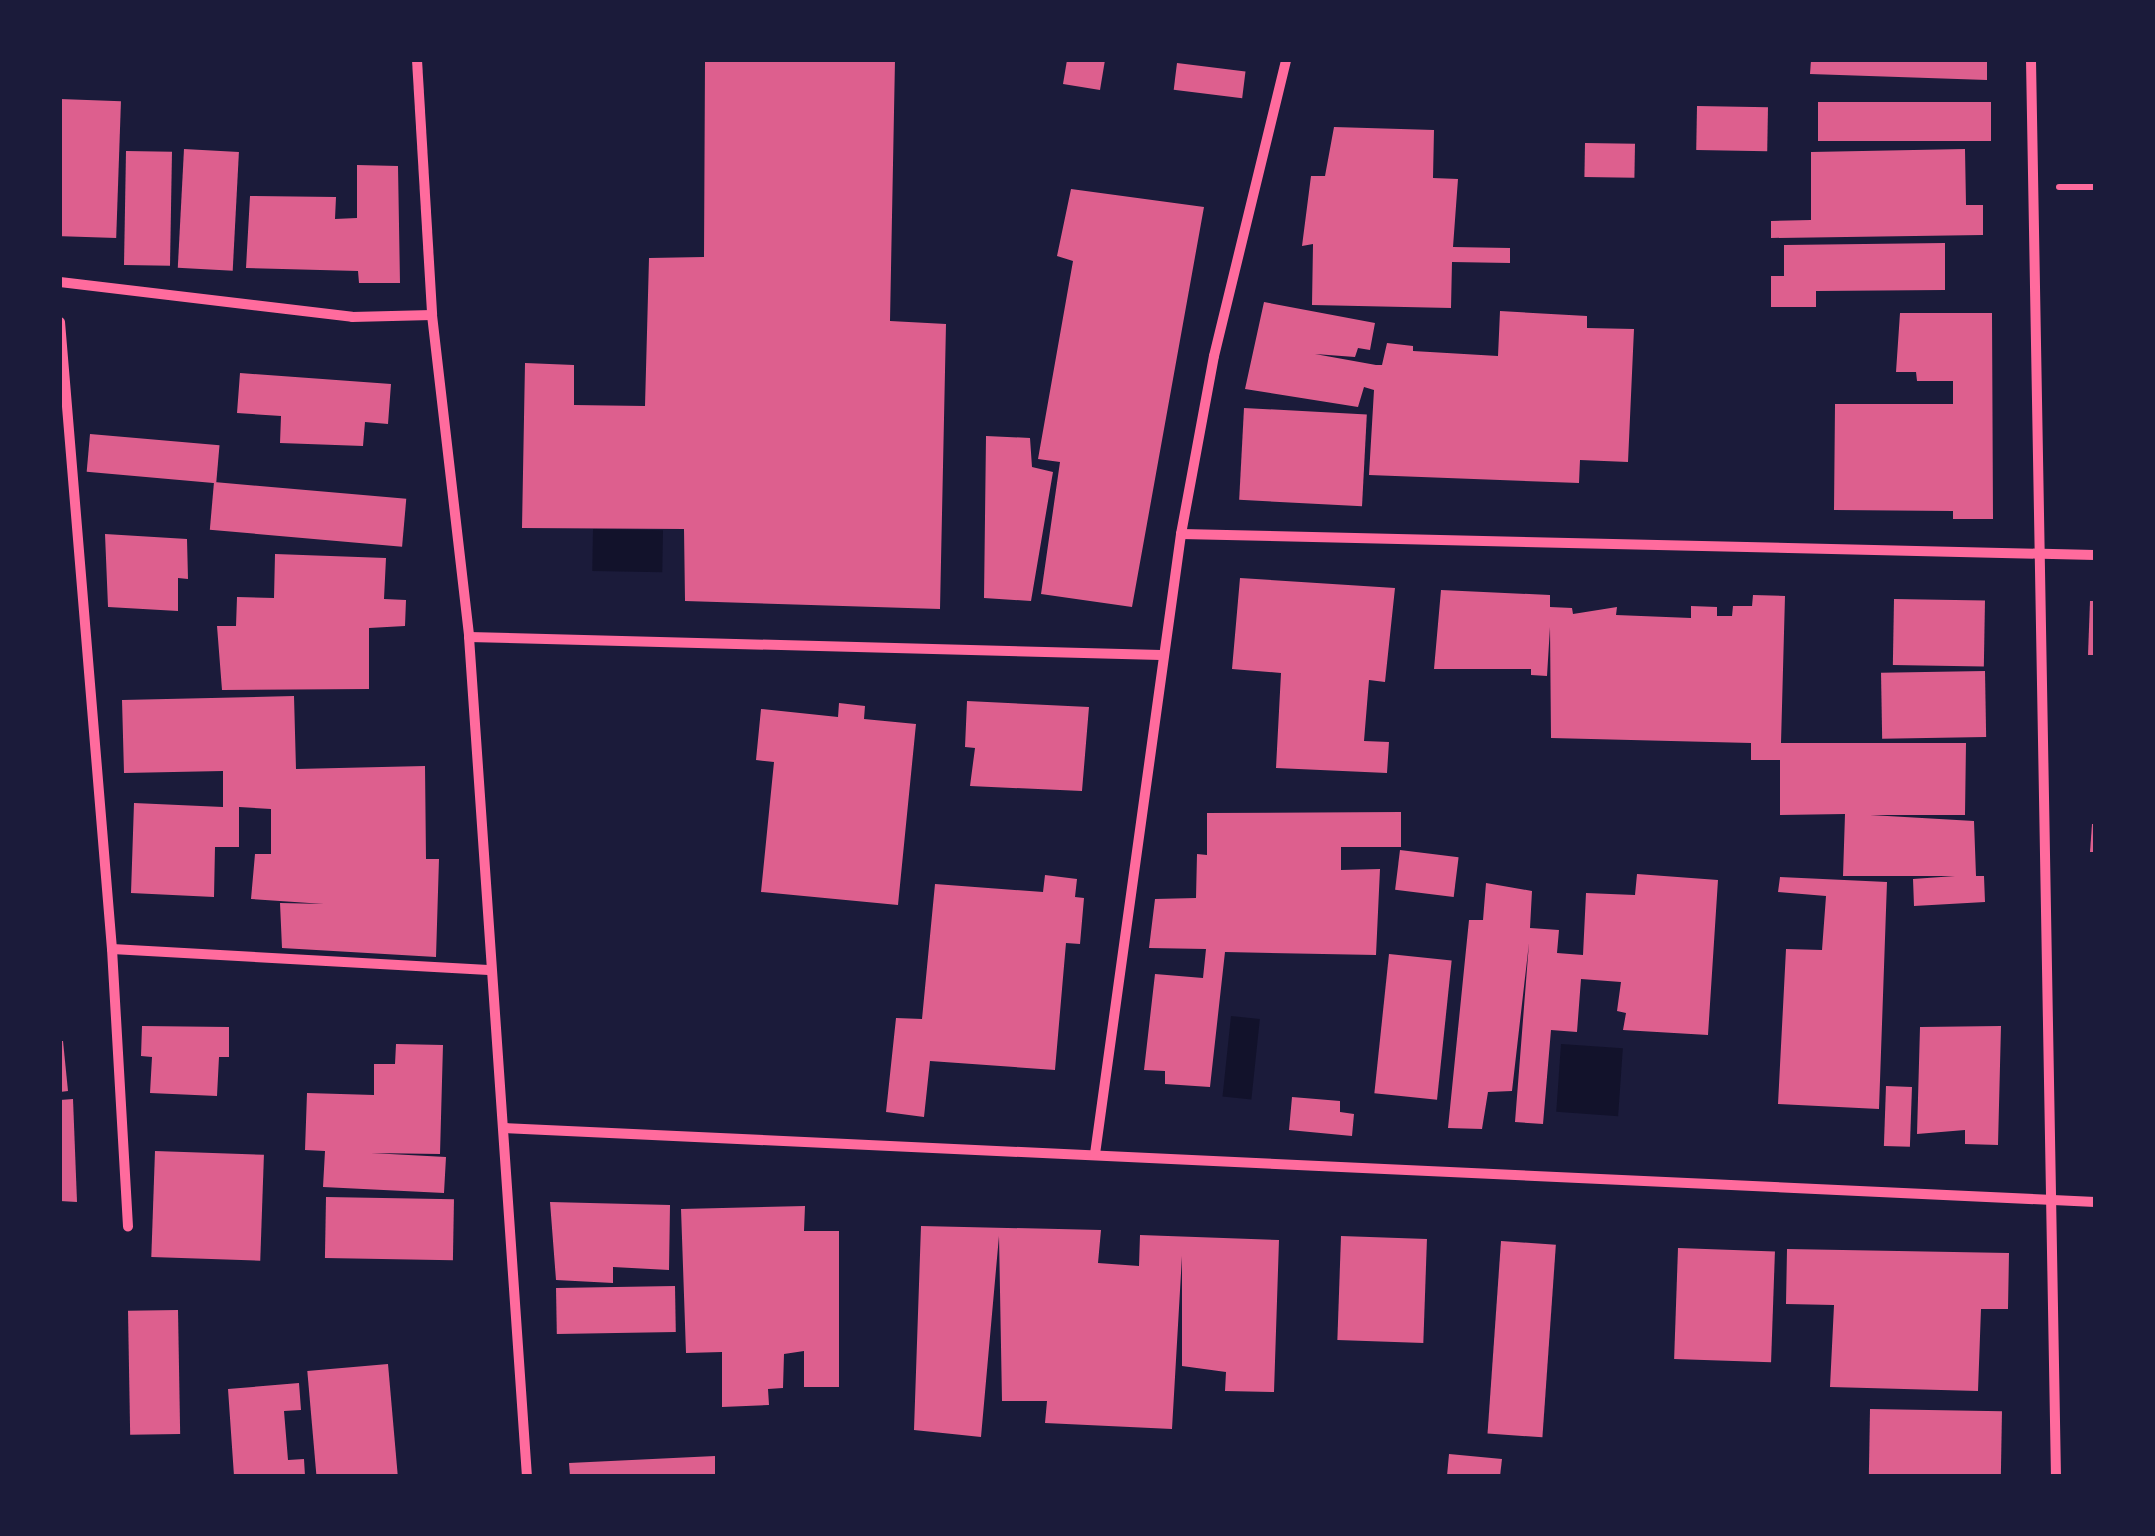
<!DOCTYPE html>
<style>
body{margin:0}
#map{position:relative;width:2155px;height:1536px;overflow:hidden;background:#1b1b3a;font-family:"Noto Sans",sans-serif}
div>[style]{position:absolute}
.water>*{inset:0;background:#12122b;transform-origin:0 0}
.building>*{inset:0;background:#dd5f8e;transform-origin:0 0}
.path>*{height:6px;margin:-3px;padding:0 3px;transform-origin:3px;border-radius:3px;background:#ff6b9d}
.minor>*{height:10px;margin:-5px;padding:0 5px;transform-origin:5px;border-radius:5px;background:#ff6b9d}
span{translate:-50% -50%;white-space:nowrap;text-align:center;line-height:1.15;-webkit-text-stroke:8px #1b1b3a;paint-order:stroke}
.frame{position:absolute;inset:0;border:62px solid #1b1b3a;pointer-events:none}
</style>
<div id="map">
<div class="water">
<div style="left:593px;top:529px;width:70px;height:42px;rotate:1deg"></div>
<div style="left:1231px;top:1016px;width:29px;height:81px;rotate:6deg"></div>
<div style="left:1561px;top:1044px;width:62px;height:68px;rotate:4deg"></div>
</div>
<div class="building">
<div style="clip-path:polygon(705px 60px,895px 60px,890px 321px,946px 324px,940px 609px,685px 601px,684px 529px,522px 528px,525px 363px,574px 365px,574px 405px,645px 406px,649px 258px,704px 257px)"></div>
<div style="clip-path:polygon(1067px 60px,1105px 60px,1100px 90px,1063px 84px)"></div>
<div style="clip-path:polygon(1811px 60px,1987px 60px,1987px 80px,1810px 74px)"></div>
<div style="left:1177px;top:63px;width:69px;height:27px;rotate:7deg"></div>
<div style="left:60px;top:99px;width:61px;height:137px;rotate:2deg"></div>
<div style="left:1991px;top:102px;width:39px;height:173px;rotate:90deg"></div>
<div style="left:1697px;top:106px;width:71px;height:44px;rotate:1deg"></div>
<div style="clip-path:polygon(1334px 127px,1434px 130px,1433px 178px,1458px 179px,1453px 247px,1510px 248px,1510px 263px,1452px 262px,1451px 308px,1312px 305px,1313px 244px,1302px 246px,1311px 176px,1325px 176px)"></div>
<div style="left:1585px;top:143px;width:50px;height:34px;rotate:1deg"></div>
<div style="left:184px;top:149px;width:55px;height:119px;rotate:3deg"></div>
<div style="clip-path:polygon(1965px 149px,1966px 205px,1983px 205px,1983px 235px,1771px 238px,1771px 221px,1811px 220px,1811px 152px)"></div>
<div style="left:126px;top:151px;width:46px;height:114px;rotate:1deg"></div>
<div style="clip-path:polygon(357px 165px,398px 166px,400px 283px,359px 283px,358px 271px,246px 268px,250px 196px,336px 197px,335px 219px,357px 218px)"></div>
<div style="clip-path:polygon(1071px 189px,1204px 207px,1132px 607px,1041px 594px,1060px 462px,1038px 459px,1073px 261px,1057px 256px)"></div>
<div style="clip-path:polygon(1945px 243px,1945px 290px,1816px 291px,1816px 307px,1771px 307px,1771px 276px,1784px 276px,1784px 245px)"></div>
<div style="clip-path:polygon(1264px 302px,1375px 323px,1370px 350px,1358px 348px,1355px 357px,1315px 354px,1376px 365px,1382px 365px,1387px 343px,1413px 346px,1413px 351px,1498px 356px,1500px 311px,1587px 316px,1587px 328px,1634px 329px,1628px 462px,1580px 460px,1579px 483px,1369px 475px,1374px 390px,1364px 387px,1358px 407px,1245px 389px)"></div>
<div style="clip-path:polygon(1900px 313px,1992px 313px,1993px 519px,1953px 519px,1953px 511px,1834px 510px,1835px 404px,1953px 404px,1953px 381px,1917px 381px,1916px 372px,1896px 372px)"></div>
<div style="clip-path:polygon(240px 373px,391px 384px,388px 424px,365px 422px,363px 446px,280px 443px,281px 416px,237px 413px)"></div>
<div style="left:1244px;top:408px;width:123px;height:92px;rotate:3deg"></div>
<div style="left:90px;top:434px;width:130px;height:38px;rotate:5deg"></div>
<div style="clip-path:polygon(986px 436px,1030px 438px,1032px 467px,1053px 472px,1031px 601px,984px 598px)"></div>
<div style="left:214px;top:482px;width:193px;height:48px;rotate:5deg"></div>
<div style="clip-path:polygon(105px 534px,187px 539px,188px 579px,178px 578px,178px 611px,108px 607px)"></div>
<div style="clip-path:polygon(275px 554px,386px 558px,384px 599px,406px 600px,405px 626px,369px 628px,369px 689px,222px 690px,217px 626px,236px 626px,237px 597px,274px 598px)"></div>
<div style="clip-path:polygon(1240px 578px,1395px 588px,1385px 682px,1369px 680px,1364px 741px,1389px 742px,1387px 773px,1276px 768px,1281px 673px,1232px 669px)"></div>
<div style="clip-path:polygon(1441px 590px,1550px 595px,1550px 607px,1572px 608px,1573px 614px,1617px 607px,1616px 615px,1691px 618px,1691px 606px,1717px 607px,1717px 616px,1732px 616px,1733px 606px,1752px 606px,1753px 595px,1785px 596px,1781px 743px,1966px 743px,1965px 815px,1870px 815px,1974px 821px,1976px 876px,1984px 876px,1985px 902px,1914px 906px,1913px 879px,1955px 876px,1843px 876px,1845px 814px,1780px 815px,1780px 760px,1751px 760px,1751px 743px,1551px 738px,1550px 627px,1547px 676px,1531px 675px,1531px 669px,1434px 669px)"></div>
<div style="left:1894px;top:599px;width:91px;height:66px;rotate:1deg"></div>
<div style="clip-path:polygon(2090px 601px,2095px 601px,2095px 655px,2088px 655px)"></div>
<div style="left:1985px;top:671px;width:66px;height:104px;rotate:89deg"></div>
<div style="clip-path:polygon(294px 696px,296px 769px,425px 766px,426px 859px,439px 859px,436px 957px,282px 948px,280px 903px,324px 904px,251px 899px,255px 854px,271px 854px,271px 809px,239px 807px,239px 847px,215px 847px,214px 897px,131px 893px,134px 803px,223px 807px,223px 771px,124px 773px,122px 700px)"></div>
<div style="clip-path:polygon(967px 701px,1089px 707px,1082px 791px,970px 786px,975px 748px,965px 747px)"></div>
<div style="clip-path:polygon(839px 703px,865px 706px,864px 719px,916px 724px,898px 905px,761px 892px,774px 762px,756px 760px,761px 709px,838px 717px)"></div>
<div style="clip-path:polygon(1401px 812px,1401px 847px,1341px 847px,1341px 870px,1380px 869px,1376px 955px,1225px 952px,1210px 1087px,1165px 1084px,1165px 1071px,1144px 1070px,1155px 974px,1203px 978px,1206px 949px,1149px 948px,1155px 899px,1196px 898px,1197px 854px,1207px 855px,1207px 813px)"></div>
<div style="clip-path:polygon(2092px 824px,2095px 824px,2095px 852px,2090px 852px)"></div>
<div style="left:1400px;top:850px;width:59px;height:40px;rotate:7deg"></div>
<div style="clip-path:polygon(1637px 874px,1718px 880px,1708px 1035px,1623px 1030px,1626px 1013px,1617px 1011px,1621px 982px,1581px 979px,1577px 1032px,1551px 1030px,1543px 1124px,1515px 1122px,1529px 943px,1512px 1091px,1488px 1092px,1482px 1129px,1448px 1128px,1469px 920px,1483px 920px,1486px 883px,1532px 891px,1530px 928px,1559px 930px,1557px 953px,1583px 955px,1586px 893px,1635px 895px)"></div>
<div style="clip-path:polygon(1045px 875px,1077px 879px,1075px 897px,1084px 898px,1080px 944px,1066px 943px,1055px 1070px,930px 1061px,924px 1117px,886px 1112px,896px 1018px,922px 1019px,935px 884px,1043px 892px)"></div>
<div style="clip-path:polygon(1780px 877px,1887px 882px,1879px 1109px,1778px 1104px,1786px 949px,1822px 950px,1826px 896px,1778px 892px)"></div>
<div style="left:1389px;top:954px;width:63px;height:140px;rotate:6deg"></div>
<div style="clip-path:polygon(142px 1026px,229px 1027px,229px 1057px,219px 1057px,217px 1096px,150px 1093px,152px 1057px,141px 1056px)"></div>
<div style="clip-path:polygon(2001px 1026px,1998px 1145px,1965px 1144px,1965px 1130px,1917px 1134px,1920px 1027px)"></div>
<div style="clip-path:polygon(60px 1041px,63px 1041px,68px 1091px,60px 1092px)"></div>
<div style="clip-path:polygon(396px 1044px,443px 1045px,440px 1154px,371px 1153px,446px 1157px,444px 1193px,323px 1187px,325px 1151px,305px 1150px,307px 1093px,374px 1095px,374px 1064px,395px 1064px)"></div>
<div style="left:1886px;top:1086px;width:26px;height:60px;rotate:2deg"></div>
<div style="clip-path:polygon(1292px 1097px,1340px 1101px,1340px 1112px,1354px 1114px,1352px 1136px,1289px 1130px)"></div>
<div style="clip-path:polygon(73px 1099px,77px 1202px,60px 1201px,60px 1100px)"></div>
<div style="left:155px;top:1151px;width:109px;height:106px;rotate:2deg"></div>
<div style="left:326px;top:1197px;width:128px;height:61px;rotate:1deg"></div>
<div style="clip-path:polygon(550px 1202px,670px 1205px,669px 1270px,613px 1267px,613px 1283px,556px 1280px)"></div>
<div style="clip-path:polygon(805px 1206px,804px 1231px,839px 1231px,839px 1387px,804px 1387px,804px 1351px,784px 1354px,783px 1388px,768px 1389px,769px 1405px,722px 1407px,722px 1352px,686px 1353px,681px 1209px)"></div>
<div style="clip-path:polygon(921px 1226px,1101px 1230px,1098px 1263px,1139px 1266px,1140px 1235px,1279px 1240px,1274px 1392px,1225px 1391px,1226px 1372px,1182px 1366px,1182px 1256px,1172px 1429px,1045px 1423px,1047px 1401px,1002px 1401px,999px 1236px,981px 1437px,914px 1430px)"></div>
<div style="left:1341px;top:1236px;width:86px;height:104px;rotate:2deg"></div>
<div style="left:1501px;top:1241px;width:55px;height:193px;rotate:4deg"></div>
<div style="left:1678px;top:1248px;width:97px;height:111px;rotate:2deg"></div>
<div style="clip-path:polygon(1787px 1249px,2009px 1253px,2008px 1309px,1981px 1309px,1978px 1391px,1830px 1387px,1834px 1305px,1786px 1304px)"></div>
<div style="left:675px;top:1286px;width:46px;height:119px;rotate:89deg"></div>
<div style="left:178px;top:1310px;width:124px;height:50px;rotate:89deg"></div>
<div style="left:388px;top:1364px;width:112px;height:81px;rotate:85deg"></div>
<div style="clip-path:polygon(299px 1383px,301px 1410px,284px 1411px,288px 1460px,304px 1459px,305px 1476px,234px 1476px,228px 1389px)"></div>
<div style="left:1870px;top:1409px;width:132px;height:67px;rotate:1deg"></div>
<div style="clip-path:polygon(1449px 1454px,1502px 1459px,1500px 1476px,1447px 1476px)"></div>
<div style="clip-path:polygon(715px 1456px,715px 1476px,570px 1476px,569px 1463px)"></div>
</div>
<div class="path">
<div style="left:2059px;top:187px;width:36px"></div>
</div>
<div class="minor">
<div style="left:417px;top:60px;width:255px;rotate:86.6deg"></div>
<div style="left:432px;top:315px;width:324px;rotate:83.4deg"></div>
<div style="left:469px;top:637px;width:841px;rotate:86.05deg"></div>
<div style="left:2031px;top:60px;width:1416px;rotate:88.99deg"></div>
<div style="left:60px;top:282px;width:294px;rotate:6.8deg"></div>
<div style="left:352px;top:317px;width:80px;rotate:-1.4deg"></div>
<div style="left:60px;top:322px;width:629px;rotate:85.26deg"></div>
<div style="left:112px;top:949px;width:377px;rotate:3.2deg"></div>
<div style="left:1181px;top:534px;width:914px;rotate:1.32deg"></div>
<div style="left:469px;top:637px;width:692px;rotate:1.49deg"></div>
<div style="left:112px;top:949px;width:278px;rotate:86.7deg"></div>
<div style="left:503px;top:1128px;width:1594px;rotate:2.66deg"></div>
<div style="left:1095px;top:1154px;width:626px;rotate:-82.1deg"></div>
<div style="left:1181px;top:534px;width:181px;rotate:-79.5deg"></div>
<div style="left:1214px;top:356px;width:305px;rotate:-76.3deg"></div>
</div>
<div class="frame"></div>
</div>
